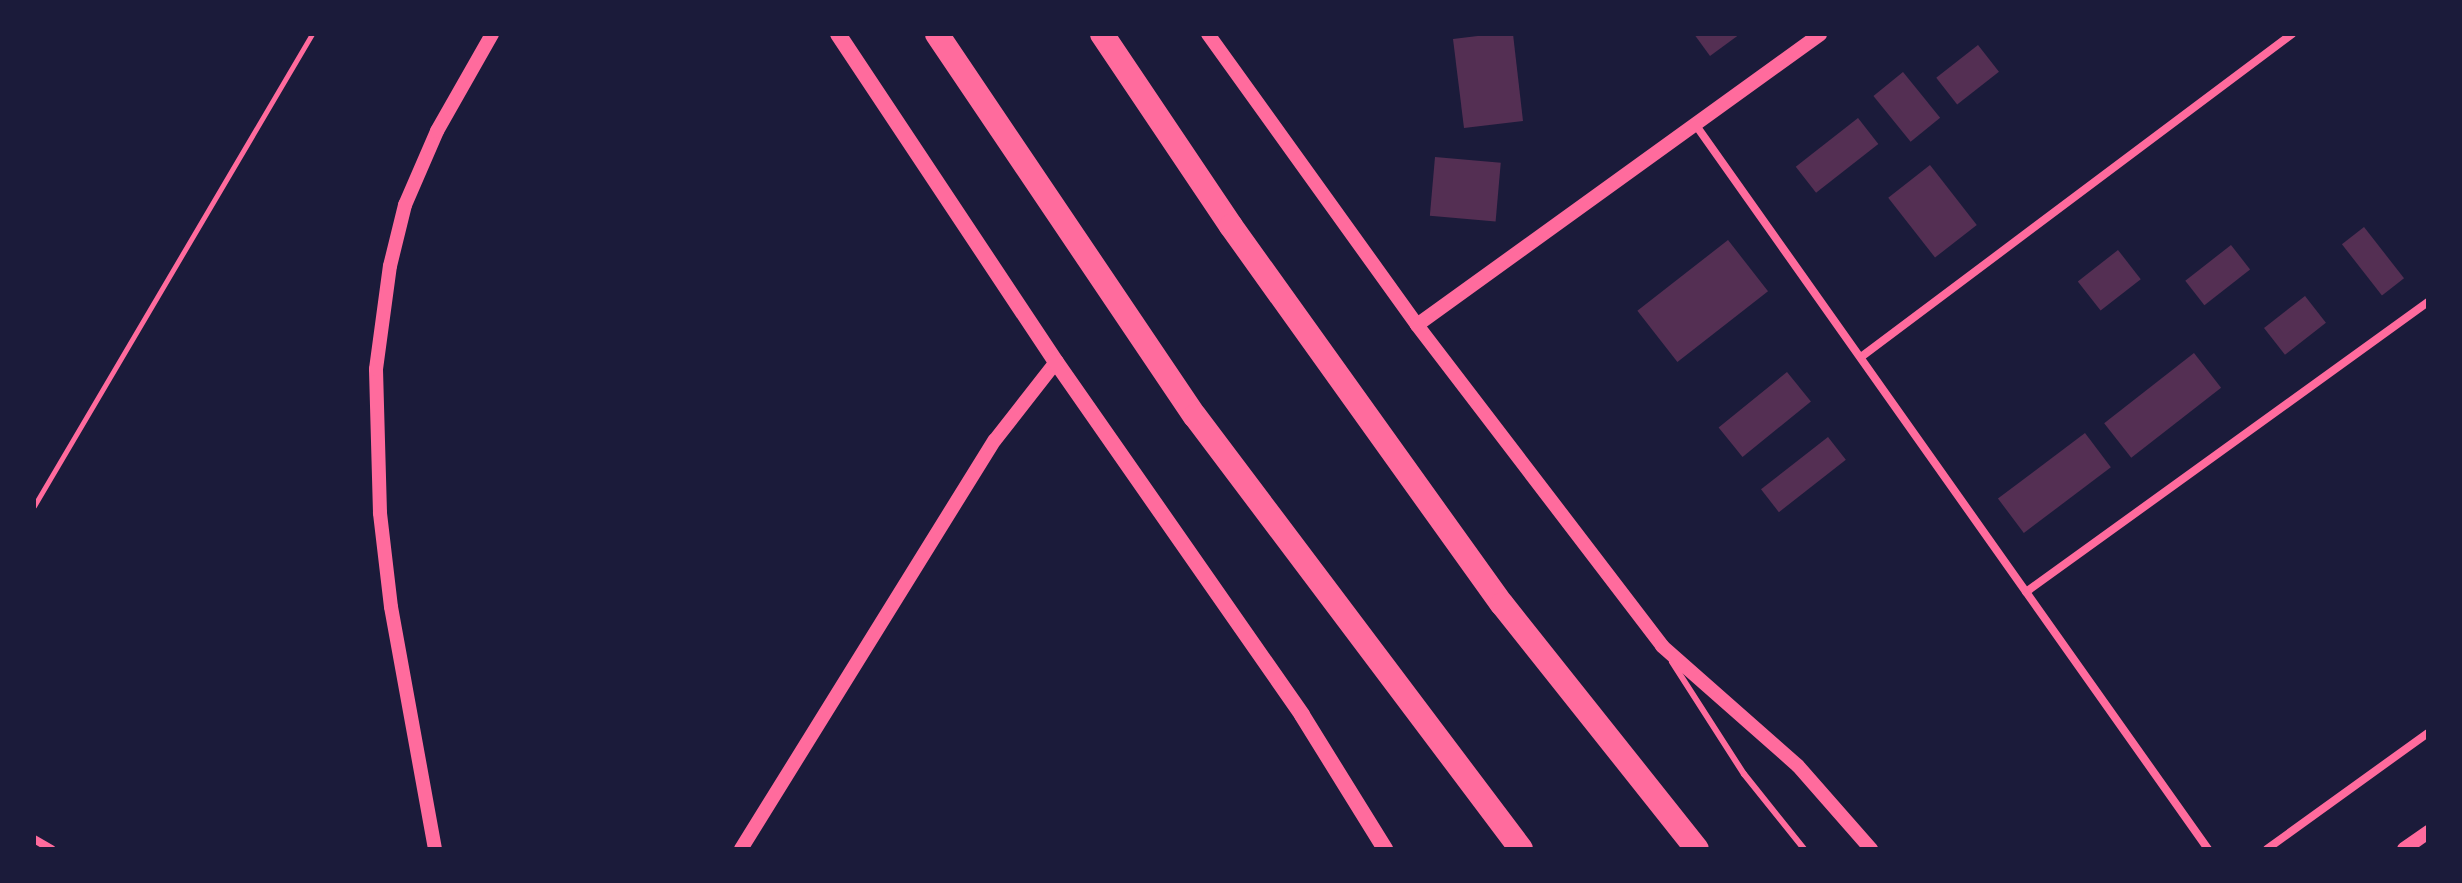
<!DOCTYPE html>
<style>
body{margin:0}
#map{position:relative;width:2462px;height:883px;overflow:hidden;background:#1b1b3a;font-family:"Noto Sans",sans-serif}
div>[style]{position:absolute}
.building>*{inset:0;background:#542f53;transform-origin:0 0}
.path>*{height:5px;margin:-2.5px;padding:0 2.5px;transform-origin:2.5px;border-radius:2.5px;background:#ff6b9d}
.service>*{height:6px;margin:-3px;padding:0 3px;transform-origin:3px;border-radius:3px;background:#ff6b9d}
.minor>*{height:8px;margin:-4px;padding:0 4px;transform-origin:4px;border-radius:4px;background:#ff6b9d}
.tertiary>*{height:14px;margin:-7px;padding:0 7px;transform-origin:7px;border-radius:7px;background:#ff6b9d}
.secondary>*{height:16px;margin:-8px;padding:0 8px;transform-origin:8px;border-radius:8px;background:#ff6b9d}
.motorway>*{height:24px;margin:-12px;padding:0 12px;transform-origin:12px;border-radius:12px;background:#ff6b9d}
span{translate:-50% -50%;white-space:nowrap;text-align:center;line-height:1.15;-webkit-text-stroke:7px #1b1b3a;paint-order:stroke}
.frame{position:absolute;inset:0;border:36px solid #1b1b3a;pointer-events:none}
</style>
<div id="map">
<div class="building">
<div style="clip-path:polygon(1494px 34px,1513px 34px,1523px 121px,1464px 128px,1453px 39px)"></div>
<div style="clip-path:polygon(1694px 34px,1740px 34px,1710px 56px)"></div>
<div style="left:1978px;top:45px;width:34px;height:53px;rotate:52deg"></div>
<div style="left:1903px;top:72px;width:59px;height:38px;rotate:51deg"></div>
<div style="left:1858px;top:118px;width:33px;height:79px;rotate:52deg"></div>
<div style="left:1435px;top:157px;width:66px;height:59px;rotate:5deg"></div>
<div style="left:1930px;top:165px;width:76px;height:53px;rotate:52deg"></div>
<div style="left:2364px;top:227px;width:65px;height:28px;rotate:52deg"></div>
<div style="left:1728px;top:240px;width:65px;height:115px;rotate:52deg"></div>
<div style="left:2231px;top:245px;width:31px;height:58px;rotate:52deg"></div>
<div style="left:2118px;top:250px;width:37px;height:51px;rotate:52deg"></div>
<div style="left:2305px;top:296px;width:34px;height:52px;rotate:52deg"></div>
<div style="left:2194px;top:353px;width:44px;height:114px;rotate:52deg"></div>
<div style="left:1787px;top:372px;width:38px;height:88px;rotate:51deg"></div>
<div style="left:2085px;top:433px;width:43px;height:109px;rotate:53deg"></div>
<div style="left:1828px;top:437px;width:29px;height:85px;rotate:52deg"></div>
</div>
<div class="path">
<div style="left:34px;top:506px;width:548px;rotate:-59.5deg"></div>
</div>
<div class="service">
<div style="left:1672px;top:662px;width:133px;rotate:57.3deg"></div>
<div style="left:1744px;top:774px;width:96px;rotate:51.3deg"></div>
</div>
<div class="minor">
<div style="left:1695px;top:124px;width:888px;rotate:54.72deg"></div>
<div style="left:1861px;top:357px;width:539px;rotate:-36.85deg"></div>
<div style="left:2026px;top:592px;width:496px;rotate:-35.8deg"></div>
<div style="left:34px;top:839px;width:20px;rotate:30deg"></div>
<div style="left:2267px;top:849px;width:198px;rotate:-35.8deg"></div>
</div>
<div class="tertiary">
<div style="left:1208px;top:34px;width:358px;rotate:54.3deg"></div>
<div style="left:1417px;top:325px;width:404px;rotate:52.6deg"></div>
<div style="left:1662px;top:646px;width:181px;rotate:41.4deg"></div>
<div style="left:1798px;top:766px;width:111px;rotate:48.7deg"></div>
<div style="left:1417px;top:325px;width:497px;rotate:-35.8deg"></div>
<div style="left:435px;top:849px;width:246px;rotate:-100.3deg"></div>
<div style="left:391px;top:607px;width:95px;rotate:-96.7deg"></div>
<div style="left:380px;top:513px;width:144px;rotate:-91.6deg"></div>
<div style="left:376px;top:369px;width:104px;rotate:-82.3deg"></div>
<div style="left:390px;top:266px;width:63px;rotate:-76.2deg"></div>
<div style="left:405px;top:205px;width:81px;rotate:-66.6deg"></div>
<div style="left:437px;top:131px;width:112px;rotate:-60.4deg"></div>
<div style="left:741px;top:849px;width:481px;rotate:-58.2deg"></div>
<div style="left:995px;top:440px;width:99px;rotate:-52deg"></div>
<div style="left:2404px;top:849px;width:29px;rotate:-35deg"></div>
</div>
<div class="secondary">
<div style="left:838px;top:34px;width:394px;rotate:56.4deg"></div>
<div style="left:1056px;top:362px;width:430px;rotate:55.1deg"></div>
<div style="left:1302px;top:715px;width:158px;rotate:58.2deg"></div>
</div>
<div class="motorway">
<div style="left:937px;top:34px;width:461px;rotate:56deg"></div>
<div style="left:1195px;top:416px;width:542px;rotate:53.02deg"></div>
<div style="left:1102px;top:34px;width:231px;rotate:56.1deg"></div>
<div style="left:1231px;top:226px;width:465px;rotate:54.4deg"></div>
<div style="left:1502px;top:604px;width:313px;rotate:51.5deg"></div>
</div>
<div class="frame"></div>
</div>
